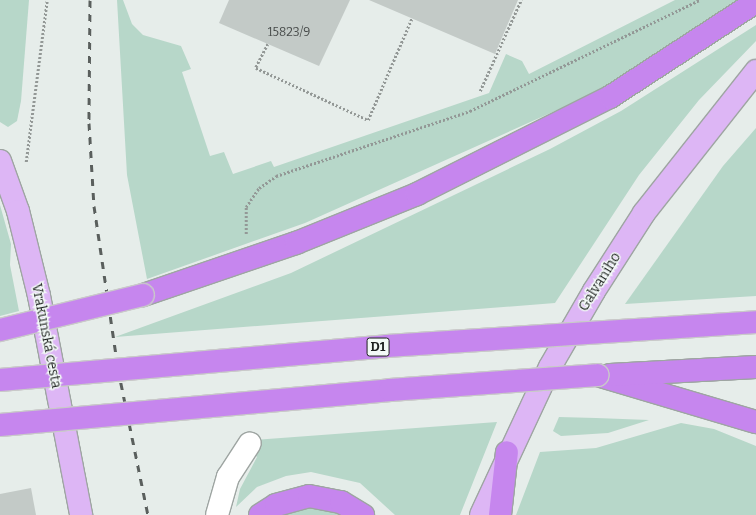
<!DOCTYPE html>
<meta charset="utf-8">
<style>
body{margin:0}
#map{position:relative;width:756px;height:515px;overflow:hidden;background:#e6edea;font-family:Bitter,serif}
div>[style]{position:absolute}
.green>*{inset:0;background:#b7d7c9}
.building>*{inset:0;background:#c3cac7}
.path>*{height:2.5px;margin-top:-1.25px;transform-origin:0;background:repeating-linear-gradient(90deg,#939896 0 2px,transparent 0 4px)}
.roads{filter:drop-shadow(1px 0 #9ea5a2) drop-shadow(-1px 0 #9ea5a2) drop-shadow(0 1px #9ea5a2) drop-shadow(0 -1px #9ea5a2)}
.minor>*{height:22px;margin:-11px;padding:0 11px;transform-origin:11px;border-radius:11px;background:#fff}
.major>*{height:22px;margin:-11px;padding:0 11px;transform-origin:11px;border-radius:11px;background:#ddb6f5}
.highway>*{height:22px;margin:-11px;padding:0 11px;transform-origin:11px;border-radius:11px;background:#c686ee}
.rail>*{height:3px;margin-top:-1.5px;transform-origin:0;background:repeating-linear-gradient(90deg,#5a5f5d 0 7px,transparent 0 14px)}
.bridges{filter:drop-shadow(1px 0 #c9c9c9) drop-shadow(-1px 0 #c9c9c9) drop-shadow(0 1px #c9c9c9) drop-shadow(0 -1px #c9c9c9)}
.highway-bridge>*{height:22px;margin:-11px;padding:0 11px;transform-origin:11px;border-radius:11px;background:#c686ee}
span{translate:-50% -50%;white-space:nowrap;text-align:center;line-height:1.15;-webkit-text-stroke:3px #f3faf7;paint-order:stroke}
.number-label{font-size:12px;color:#464a49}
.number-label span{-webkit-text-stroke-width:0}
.shield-label span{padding:1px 3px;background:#f3faf7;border:1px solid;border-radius:3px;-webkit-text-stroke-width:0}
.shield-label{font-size:13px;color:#1d201f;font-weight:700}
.street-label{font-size:14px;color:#1d201f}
</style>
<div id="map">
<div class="green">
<div style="clip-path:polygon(0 0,29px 0,21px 101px,17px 121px,8px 127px,0 122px)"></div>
<div style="clip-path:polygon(117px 0,123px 0,132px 24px,143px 35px,181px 46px,191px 69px,182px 72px,210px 156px,224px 152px,233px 174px,271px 161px,274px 167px,489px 93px,506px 54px,522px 61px,529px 74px,675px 0,738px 0,593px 94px,305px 223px,147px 279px,127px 175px)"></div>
<div style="clip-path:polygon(756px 25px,756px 41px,699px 100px,639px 175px,555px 303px,115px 337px,291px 273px,550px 149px,621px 111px)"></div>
<div style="clip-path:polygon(756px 128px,756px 296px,625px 304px,723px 166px)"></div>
<div style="clip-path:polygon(0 205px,11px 244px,10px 265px,19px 311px,0 316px)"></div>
<div style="clip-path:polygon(559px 417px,596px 418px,649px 420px,608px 433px,561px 436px,553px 431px)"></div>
<div style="clip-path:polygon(497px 422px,460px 515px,395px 515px,360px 483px,311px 472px,286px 476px,257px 487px,236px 507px,240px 489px,257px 457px,242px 441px)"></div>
<div style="clip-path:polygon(681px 423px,714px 429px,756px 446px,756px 515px,516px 515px,540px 452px,596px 448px)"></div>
<div style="clip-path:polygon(302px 508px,328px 509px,343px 515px,282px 515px)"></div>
</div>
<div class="building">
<div style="clip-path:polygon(229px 0,350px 0,319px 66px,219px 23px)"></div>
<div style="clip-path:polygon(369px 0,518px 0,495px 54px)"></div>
<div style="clip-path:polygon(31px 488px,36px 515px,0 515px,0 494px)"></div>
</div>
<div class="path">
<div style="left:268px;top:44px;width:27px;rotate:117deg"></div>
<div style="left:256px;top:68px;width:123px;rotate:24.9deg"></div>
<div style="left:368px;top:120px;width:111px;rotate:-66.7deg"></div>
<div style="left:480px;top:91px;width:100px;rotate:-65.7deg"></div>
<div style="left:26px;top:162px;width:163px;rotate:-82.6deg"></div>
<div style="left:246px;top:234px;width:27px;rotate:-90deg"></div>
<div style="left:246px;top:207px;width:23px;rotate:-56deg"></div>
<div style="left:259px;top:188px;width:21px;rotate:-35deg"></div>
<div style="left:276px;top:176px;width:205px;rotate:-18.5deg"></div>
<div style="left:470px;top:111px;width:255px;rotate:-25.8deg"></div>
</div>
<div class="roads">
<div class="minor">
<div style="left:217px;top:515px;width:40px;rotate:-74deg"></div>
<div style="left:228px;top:477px;width:40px;rotate:-57.1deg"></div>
</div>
<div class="major">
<div style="left:0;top:161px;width:53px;rotate:70.2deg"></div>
<div style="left:18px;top:211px;width:88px;rotate:76.1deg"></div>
<div style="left:39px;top:296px;width:223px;rotate:79.1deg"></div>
<div style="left:481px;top:515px;width:163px;rotate:-65deg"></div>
<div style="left:550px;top:367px;width:88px;rotate:-59.9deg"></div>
<div style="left:594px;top:291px;width:93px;rotate:-57.3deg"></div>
<div style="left:644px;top:213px;width:181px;rotate:-51.7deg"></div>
</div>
<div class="highway">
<div style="left:143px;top:295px;width:162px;rotate:-18.8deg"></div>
<div style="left:296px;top:243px;width:131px;rotate:-22deg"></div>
<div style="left:417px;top:194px;width:216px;rotate:-26.7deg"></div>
<div style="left:610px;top:97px;width:174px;rotate:-33.1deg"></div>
<div style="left:597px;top:375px;width:166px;rotate:16.5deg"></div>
<div style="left:610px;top:375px;width:146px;rotate:-3.1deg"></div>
<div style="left:260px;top:515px;width:19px;rotate:-32deg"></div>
<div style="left:276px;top:505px;width:34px;rotate:-15deg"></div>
<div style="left:309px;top:496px;width:33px;rotate:11deg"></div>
<div style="left:341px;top:502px;width:26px;rotate:31deg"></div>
<div style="left:500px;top:515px;width:63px;rotate:-83.7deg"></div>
</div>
</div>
<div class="rail">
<div style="left:90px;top:0;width:123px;rotate:90.5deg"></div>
<div style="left:89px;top:123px;width:83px;rotate:86.6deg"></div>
<div style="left:94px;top:206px;width:165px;rotate:81.6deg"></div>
<div style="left:118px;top:369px;width:149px;rotate:78.4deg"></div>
</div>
<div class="bridges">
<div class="highway-bridge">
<div style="left:0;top:330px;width:147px;rotate:-13.8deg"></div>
<div style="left:0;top:380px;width:388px;rotate:-5deg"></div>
<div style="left:387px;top:346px;width:370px;rotate:-3.7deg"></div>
<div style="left:0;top:425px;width:392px;rotate:-5.1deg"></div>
<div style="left:390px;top:390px;width:208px;rotate:-4.1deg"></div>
</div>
</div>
<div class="number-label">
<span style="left:289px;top:33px">15823/9</span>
</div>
<div class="shield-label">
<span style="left:378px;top:347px">D1</span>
</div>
<div class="street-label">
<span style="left:600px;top:282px;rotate:-58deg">Galvaniho</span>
<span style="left:46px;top:336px;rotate:79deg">Vrakunská cesta</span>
</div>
</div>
